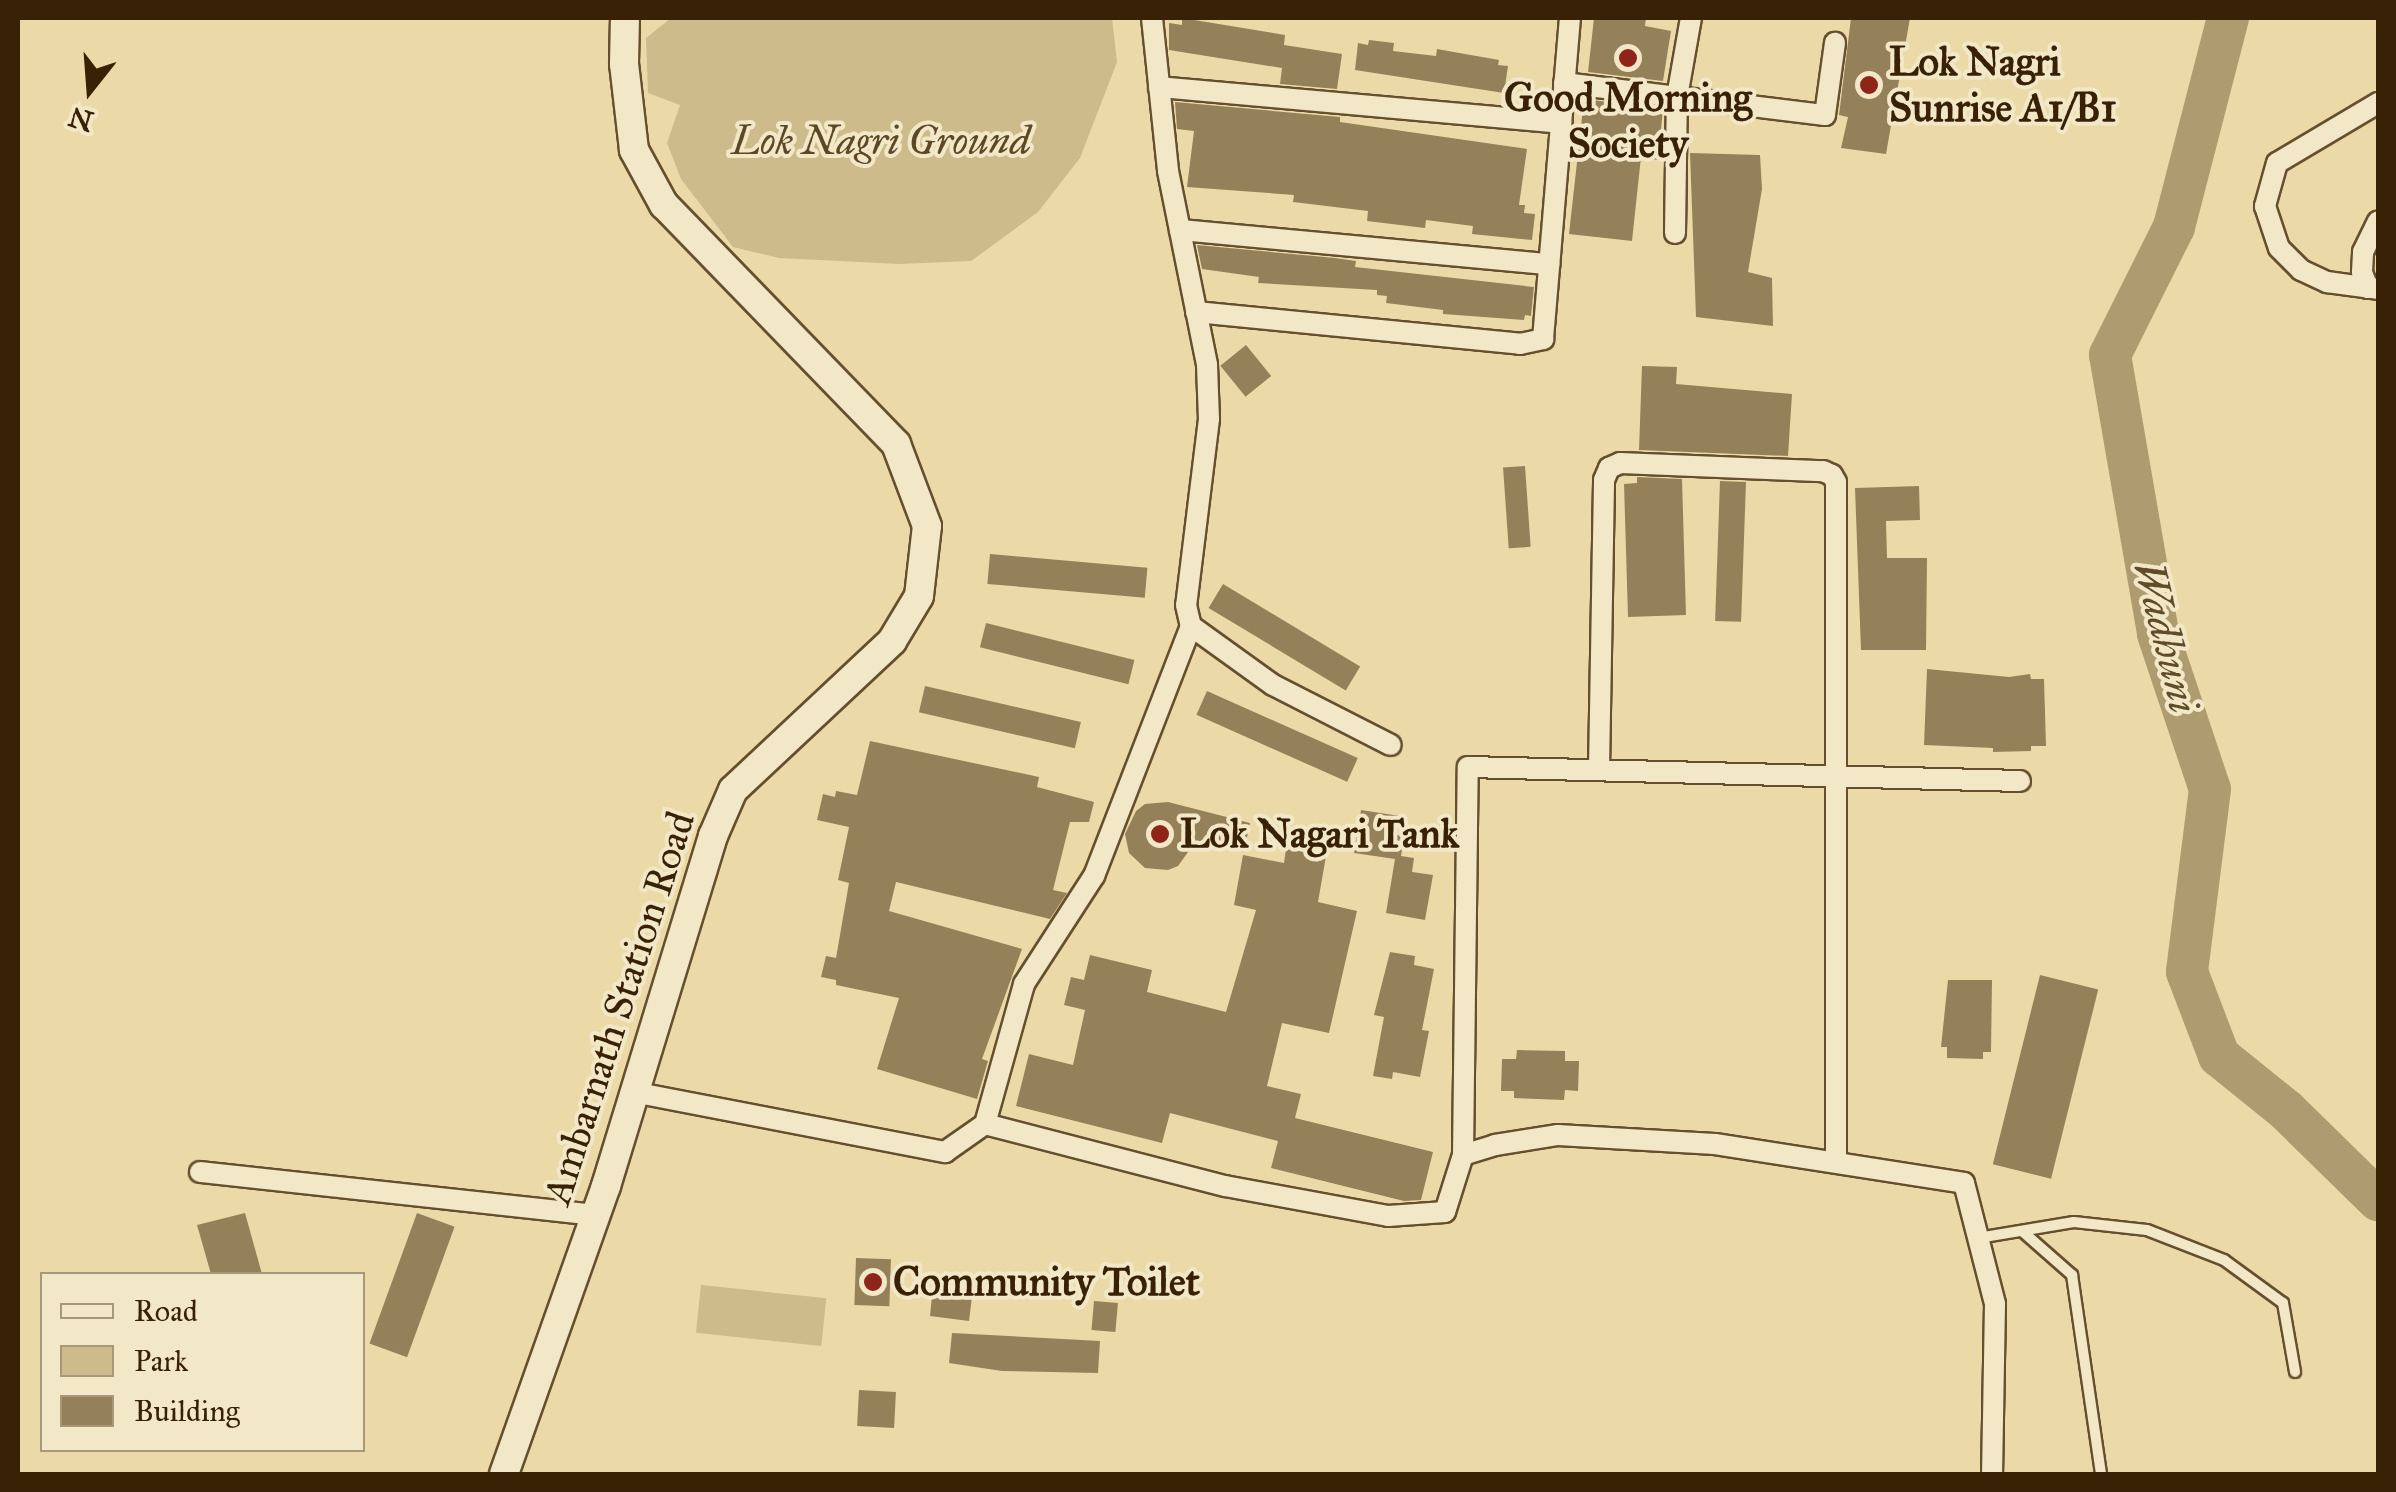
<!DOCTYPE html>
<style>
body{margin:0}
#map{position:relative;width:2396px;height:1492px;overflow:hidden;background:#ebdaa7;font-family:"IM FELL Great Primer",serif}
div>[style]{position:absolute}
.green>*{inset:0;background:#cdbb8b;transform-origin:0 0}
.river>*{height:42px;margin:-21px;padding:0 21px;transform-origin:21px;border-radius:21px;background:#ae9b70}
.building>*{inset:0;background:#958159;transform-origin:0 0}
.roads{filter:drop-shadow(2px 0 #654f2e) drop-shadow(-2px 0 #654f2e) drop-shadow(0 2px #654f2e) drop-shadow(0 -2px #654f2e)}
.lane>*{height:10px;margin:-5px;padding:0 5px;transform-origin:5px;border-radius:5px;background:#f2e7c6}
.street>*{height:20px;margin:-10px;padding:0 10px;transform-origin:10px;border-radius:10px;background:#f2e7c6}
.secondary>*{height:28px;margin:-14px;padding:0 14px;transform-origin:14px;border-radius:14px;background:#f2e7c6}
.dots>*{width:28px;height:28px;translate:-50% -50%;box-sizing:border-box;border:5px solid #f2e7c6;border-radius:50%}
span{translate:-50% -50%;white-space:nowrap;text-align:center;line-height:1.15;-webkit-text-stroke:8px #f2e7c6;paint-order:stroke}
.poi-label{font-size:40px;color:#382105;font-weight:700}
.left{translate:0 -50%;text-align:left}
.park-label{font-size:40px;color:#5d4826;font-style:italic}
.street-label{font-size:40px;color:#382105}
.water-label{font-size:42px;color:#614c2a;font-style:italic}
.frame{position:absolute;inset:0;border:20px solid #382105;pointer-events:none}
.legend{position:absolute;left:40px;top:1272px;width:325px;height:180px;box-sizing:border-box;background:#f2e7c6;border:2px solid #a89879;margin:0;padding:12px 18px;list-style:none;font-size:30px;color:#382105}
.legend li{display:flex;align-items:center;gap:20px;height:50px}
.legend b{width:50px;border:2px solid #a89879}
.north{position:absolute;left:40px;top:40px;width:100px;height:100px;-webkit-text-stroke:8px #f2e7c6;paint-order:stroke;rotate:197deg;font-size:28px;font-weight:700;line-height:40px;text-align:center;color:#382105}
.north::after{content:'';display:block;margin:auto;width:35px;height:45px;background:#382105;clip-path:polygon(50% 0,100% 100%,50% 72%,0 100%)}
</style>
<div id="map">
<div class="green">
<div style="clip-path:polygon(671px 18px,1112px 18px,1117px 62px,1080px 158px,1038px 212px,971px 261px,899px 264px,779px 258px,733px 247px,681px 179px,667px 143px,680px 105px,648px 93px,646px 38px)"></div>
<div style="left:701px;top:1285px;width:126px;height:48px;rotate:6deg"></div>
</div>
<div class="river">
<div style="left:2228px;top:18px;width:216px;rotate:104.5deg"></div>
<div style="left:2174px;top:227px;width:143px;rotate:116.6deg"></div>
<div style="left:2110px;top:355px;width:283px;rotate:80.2deg"></div>
<div style="left:2158px;top:634px;width:163px;rotate:71.5deg"></div>
<div style="left:2210px;top:789px;width:184px;rotate:97.2deg"></div>
<div style="left:2187px;top:972px;width:90px;rotate:69.1deg"></div>
<div style="left:2219px;top:1056px;width:86px;rotate:38.9deg"></div>
<div style="left:2286px;top:1110px;width:129px;rotate:44.4deg"></div>
</div>
<div class="building">
<div style="clip-path:polygon(1182px 18px,1285px 35px,1284px 45px,1342px 54px,1337px 89px,1280px 84px,1282px 68px,1169px 50px,1169px 23px,1182px 25px)"></div>
<div style="clip-path:polygon(1594px 18px,1646px 18px,1645px 26px,1671px 31px,1663px 81px,1588px 72px)"></div>
<div style="clip-path:polygon(1851px 18px,1910px 18px,1886px 154px,1841px 148px,1848px 117px,1839px 115px)"></div>
<div style="clip-path:polygon(1369px 40px,1394px 43px,1393px 51px,1436px 56px,1437px 49px,1499px 60px,1498px 65px,1508px 66px,1504px 93px,1355px 70px,1358px 43px,1368px 45px)"></div>
<div style="clip-path:polygon(1584px 99px,1663px 109px,1658px 160px,1641px 157px,1632px 241px,1569px 234px)"></div>
<div style="clip-path:polygon(1175px 102px,1340px 117px,1340px 122px,1527px 149px,1519px 205px,1525px 205px,1524px 213px,1535px 214px,1532px 240px,1472px 234px,1473px 226px,1426px 220px,1425px 228px,1367px 221px,1368px 211px,1293px 202px,1294px 195px,1187px 187px,1194px 131px,1177px 129px)"></div>
<div style="clip-path:polygon(1690px 153px,1760px 155px,1762px 189px,1748px 272px,1772px 278px,1773px 326px,1696px 317px)"></div>
<div style="clip-path:polygon(1197px 245px,1335px 258px,1356px 261px,1355px 267px,1534px 287px,1531px 316px,1525px 315px,1524px 320px,1443px 314px,1443px 310px,1386px 303px,1387px 296px,1377px 295px,1377px 290px,1258px 283px,1259px 277px,1202px 269px)"></div>
<div style="left:1246px;top:345px;width:40px;height:33px;rotate:51deg"></div>
<div style="clip-path:polygon(1642px 366px,1677px 367px,1676px 384px,1792px 394px,1788px 456px,1639px 450px)"></div>
<div style="left:1525px;top:466px;width:81px;height:22px;rotate:86deg"></div>
<div style="clip-path:polygon(1637px 477px,1682px 479px,1686px 615px,1628px 617px,1624px 484px,1637px 483px)"></div>
<div style="left:1720px;top:481px;width:26px;height:140px;rotate:2deg"></div>
<div style="clip-path:polygon(1919px 486px,1920px 520px,1886px 521px,1887px 558px,1927px 558px,1926px 650px,1861px 650px,1855px 488px)"></div>
<div style="left:990px;top:554px;width:158px;height:30px;rotate:5deg"></div>
<div style="left:1223px;top:584px;width:160px;height:28px;rotate:31deg"></div>
<div style="left:986px;top:623px;width:153px;height:25px;rotate:14deg"></div>
<div style="clip-path:polygon(1927px 669px,2009px 677px,2030px 674px,2031px 679px,2044px 679px,2046px 746px,2031px 746px,2031px 751px,1993px 752px,1993px 748px,1924px 745px)"></div>
<div style="left:925px;top:686px;width:160px;height:27px;rotate:13deg"></div>
<div style="left:1207px;top:691px;width:165px;height:26px;rotate:24deg"></div>
<div style="clip-path:polygon(870px 741px,1039px 777px,1037px 787px,1094px 802px,1089px 822px,1070px 822px,1053px 890px,1067px 893px,1050px 919px,896px 882px,889px 911px,1022px 949px,982px 1059px,988px 1061px,977px 1099px,877px 1069px,899px 998px,836px 985px,836px 980px,821px 977px,826px 956px,836px 958px,849px 883px,838px 880px,849px 827px,817px 820px,823px 794px,835px 797px,836px 791px,857px 795px)"></div>
<div style="clip-path:polygon(1168px 802px,1250px 823px,1244px 852px,1196px 841px,1178px 866px,1168px 870px,1145px 868px,1129px 853px,1125px 834px,1136px 811px,1145px 804px)"></div>
<div style="clip-path:polygon(1361px 810px,1400px 816px,1396px 835px,1404px 836px,1401px 856px,1414px 858px,1412px 872px,1433px 875px,1425px 920px,1386px 913px,1395px 859px,1354px 853px)"></div>
<div style="clip-path:polygon(1310px 835px,1329px 839px,1318px 902px,1357px 911px,1329px 1033px,1282px 1023px,1267px 1086px,1301px 1094px,1295px 1118px,1433px 1152px,1421px 1200px,1404px 1201px,1271px 1168px,1278px 1141px,1170px 1113px,1162px 1143px,1016px 1106px,1029px 1054px,1073px 1065px,1085px 1010px,1064px 1005px,1071px 977px,1084px 980px,1090px 955px,1152px 970px,1147px 992px,1226px 1012px,1256px 910px,1234px 905px,1243px 855px,1284px 863px,1287px 842px,1308px 846px)"></div>
<div style="clip-path:polygon(1390px 952px,1415px 956px,1414px 965px,1434px 969px,1422px 1030px,1429px 1031px,1420px 1077px,1393px 1072px,1392px 1079px,1373px 1076px,1384px 1017px,1374px 1015px)"></div>
<div style="left:2040px;top:975px;width:60px;height:195px;rotate:14deg"></div>
<div style="clip-path:polygon(1948px 980px,1992px 980px,1991px 1052px,1983px 1052px,1983px 1059px,1947px 1058px,1947px 1047px,1941px 1047px)"></div>
<div style="clip-path:polygon(1517px 1050px,1565px 1051px,1565px 1061px,1579px 1061px,1578px 1091px,1565px 1090px,1564px 1100px,1514px 1098px,1514px 1091px,1501px 1091px,1502px 1059px,1516px 1059px)"></div>
<div style="clip-path:polygon(245px 1213px,262px 1274px,211px 1274px,197px 1225px)"></div>
<div style="left:417px;top:1213px;width:40px;height:139px;rotate:20deg"></div>
<div style="left:856px;top:1258px;width:35px;height:47px;rotate:2deg"></div>
<div style="clip-path:polygon(955px 1278px,974px 1280px,969px 1321px,930px 1316px,933px 1285px,954px 1288px)"></div>
<div style="left:1094px;top:1301px;width:24px;height:29px;rotate:5deg"></div>
<div style="clip-path:polygon(952px 1333px,1100px 1341px,1098px 1373px,1002px 1371px,949px 1363px)"></div>
<div style="left:859px;top:1390px;width:37px;height:36px;rotate:3deg"></div>
</div>
<div class="roads">
<div class="lane">
<div style="left:2022px;top:1231px;width:67px;rotate:41.3deg"></div>
<div style="left:2072px;top:1275px;width:201px;rotate:81.7deg"></div>
<div style="left:1978px;top:1238px;width:97px;rotate:-9.5deg"></div>
<div style="left:2074px;top:1222px;width:73px;rotate:6.3deg"></div>
<div style="left:2147px;top:1230px;width:83px;rotate:21.3deg"></div>
<div style="left:2224px;top:1260px;width:73px;rotate:36.1deg"></div>
<div style="left:2283px;top:1303px;width:70px;rotate:80.1deg"></div>
</div>
<div class="street">
<div style="left:1152px;top:18px;width:154px;rotate:84deg"></div>
<div style="left:1168px;top:171px;width:198px;rotate:78.6deg"></div>
<div style="left:1207px;top:365px;width:54px;rotate:87.9deg"></div>
<div style="left:1209px;top:419px;width:187px;rotate:97deg"></div>
<div style="left:1186px;top:605px;width:22px;rotate:77deg"></div>
<div style="left:1191px;top:626px;width:101px;rotate:35.7deg"></div>
<div style="left:1273px;top:685px;width:132px;rotate:27deg"></div>
<div style="left:1564px;top:83px;width:263px;rotate:7deg"></div>
<div style="left:1825px;top:115px;width:73px;rotate:-82.1deg"></div>
<div style="left:1159px;top:87px;width:404px;rotate:5.1deg"></div>
<div style="left:2378px;top:103px;width:117px;rotate:149.3deg"></div>
<div style="left:2277px;top:163px;width:45px;rotate:105.6deg"></div>
<div style="left:2265px;top:206px;width:44px;rotate:71.6deg"></div>
<div style="left:2279px;top:248px;width:31px;rotate:45deg"></div>
<div style="left:2301px;top:270px;width:29px;rotate:25deg"></div>
<div style="left:2327px;top:282px;width:51px;rotate:7.8deg"></div>
<div style="left:1180px;top:230px;width:371px;rotate:5.3deg"></div>
<div style="left:1675px;top:233px;width:136px;rotate:-89.2deg"></div>
<div style="left:1677px;top:97px;width:80px;rotate:-80deg"></div>
<div style="left:2368px;top:288px;width:17px;rotate:-111deg"></div>
<div style="left:2362px;top:272px;width:20px;rotate:-87deg"></div>
<div style="left:2363px;top:252px;width:34px;rotate:-64deg"></div>
<div style="left:1196px;top:312px;width:326px;rotate:5.6deg"></div>
<div style="left:1520px;top:344px;width:24px;rotate:-12deg"></div>
<div style="left:1543px;top:339px;width:322px;rotate:-85.2deg"></div>
<div style="left:1599px;top:769px;width:289px;rotate:-89deg"></div>
<div style="left:1604px;top:480px;width:13px;rotate:-67deg"></div>
<div style="left:1609px;top:468px;width:12px;rotate:-24deg"></div>
<div style="left:1620px;top:463px;width:203px;rotate:2.3deg"></div>
<div style="left:1823px;top:471px;width:10px;rotate:24deg"></div>
<div style="left:1832px;top:475px;width:8px;rotate:60deg"></div>
<div style="left:1836px;top:482px;width:678px;rotate:90deg"></div>
<div style="left:633px;top:1092px;width:318px;rotate:10.9deg"></div>
<div style="left:945px;top:1152px;width:49px;rotate:-35deg"></div>
<div style="left:985px;top:1124px;width:248px;rotate:14.5deg"></div>
<div style="left:1225px;top:1186px;width:166px;rotate:10.4deg"></div>
<div style="left:1388px;top:1216px;width:57px;rotate:-4deg"></div>
<div style="left:1445px;top:1212px;width:60px;rotate:-72.5deg"></div>
<div style="left:1463px;top:1155px;width:34px;rotate:-17deg"></div>
<div style="left:1495px;top:1145px;width:64px;rotate:-9deg"></div>
<div style="left:1558px;top:1135px;width:157px;rotate:3.3deg"></div>
<div style="left:1715px;top:1144px;width:252px;rotate:8.9deg"></div>
<div style="left:1964px;top:1183px;width:125px;rotate:75.6deg"></div>
<div style="left:1995px;top:1304px;width:170px;rotate:91deg"></div>
<div style="left:985px;top:1124px;width:145px;rotate:-74.4deg"></div>
<div style="left:1024px;top:984px;width:129px;rotate:-57.1deg"></div>
<div style="left:1094px;top:876px;width:268px;rotate:-68.8deg"></div>
<div style="left:1463px;top:1155px;width:388px;rotate:-89.3deg"></div>
<div style="left:1468px;top:767px;width:552px;rotate:1.45deg"></div>
<div style="left:200px;top:1172px;width:397px;rotate:6.2deg"></div>
</div>
<div class="secondary">
<div style="left:504px;top:1474px;width:306px;rotate:-70.5deg"></div>
<div style="left:606px;top:1186px;width:366px;rotate:-73deg"></div>
<div style="left:713px;top:836px;width:50px;rotate:-66.5deg"></div>
<div style="left:733px;top:790px;width:218px;rotate:-43.1deg"></div>
<div style="left:892px;top:641px;width:52px;rotate:-59deg"></div>
<div style="left:919px;top:596px;width:70px;rotate:-83.5deg"></div>
<div style="left:927px;top:526px;width:88px;rotate:-110.7deg"></div>
<div style="left:896px;top:444px;width:333px;rotate:-134.1deg"></div>
<div style="left:664px;top:205px;width:63px;rotate:-118.6deg"></div>
<div style="left:634px;top:150px;width:87px;rotate:-96.6deg"></div>
<div style="left:624px;top:64px;width:46px;rotate:-88.8deg"></div>
</div>
</div>
<div class="dots">
<div style="left:1628px;top:58px;background:#8f2418"></div>
<div style="left:1869px;top:85px;background:#8f2418"></div>
<div style="left:1160px;top:834px;background:#8f2418"></div>
<div style="left:873px;top:1282px;background:#8f2418"></div>
</div>
<div class="poi-label">
<span class="left" style="left:1889px;top:85px">Lok Nagri<br>Sunrise A1/B1</span>
<span style="left:1628px;top:121px">Good Morning<br>Society</span>
<span class="left" style="left:1180px;top:834px">Lok Nagari Tank</span>
<span class="left" style="left:893px;top:1282px">Community Toilet</span>
</div>
<div class="park-label">
<span style="left:881px;top:141px">Lok Nagri Ground</span>
</div>
<div class="street-label">
<span style="left:619px;top:1008px;rotate:-72deg">Ambarnath Station Road</span>
</div>
<div class="water-label">
<span style="left:2166px;top:637px;rotate:76deg">Wadhuni</span>
</div>
<div class="frame"></div>
<ul class="legend">
<li><b style="height:12px;background:#f2e7c6"></b>Road</li>
<li><b style="height:28px;background:#cdbb8b"></b>Park</li>
<li><b style="height:28px;background:#958159"></b>Building</li>
</ul>
<div class="north">N</div>
</div>
